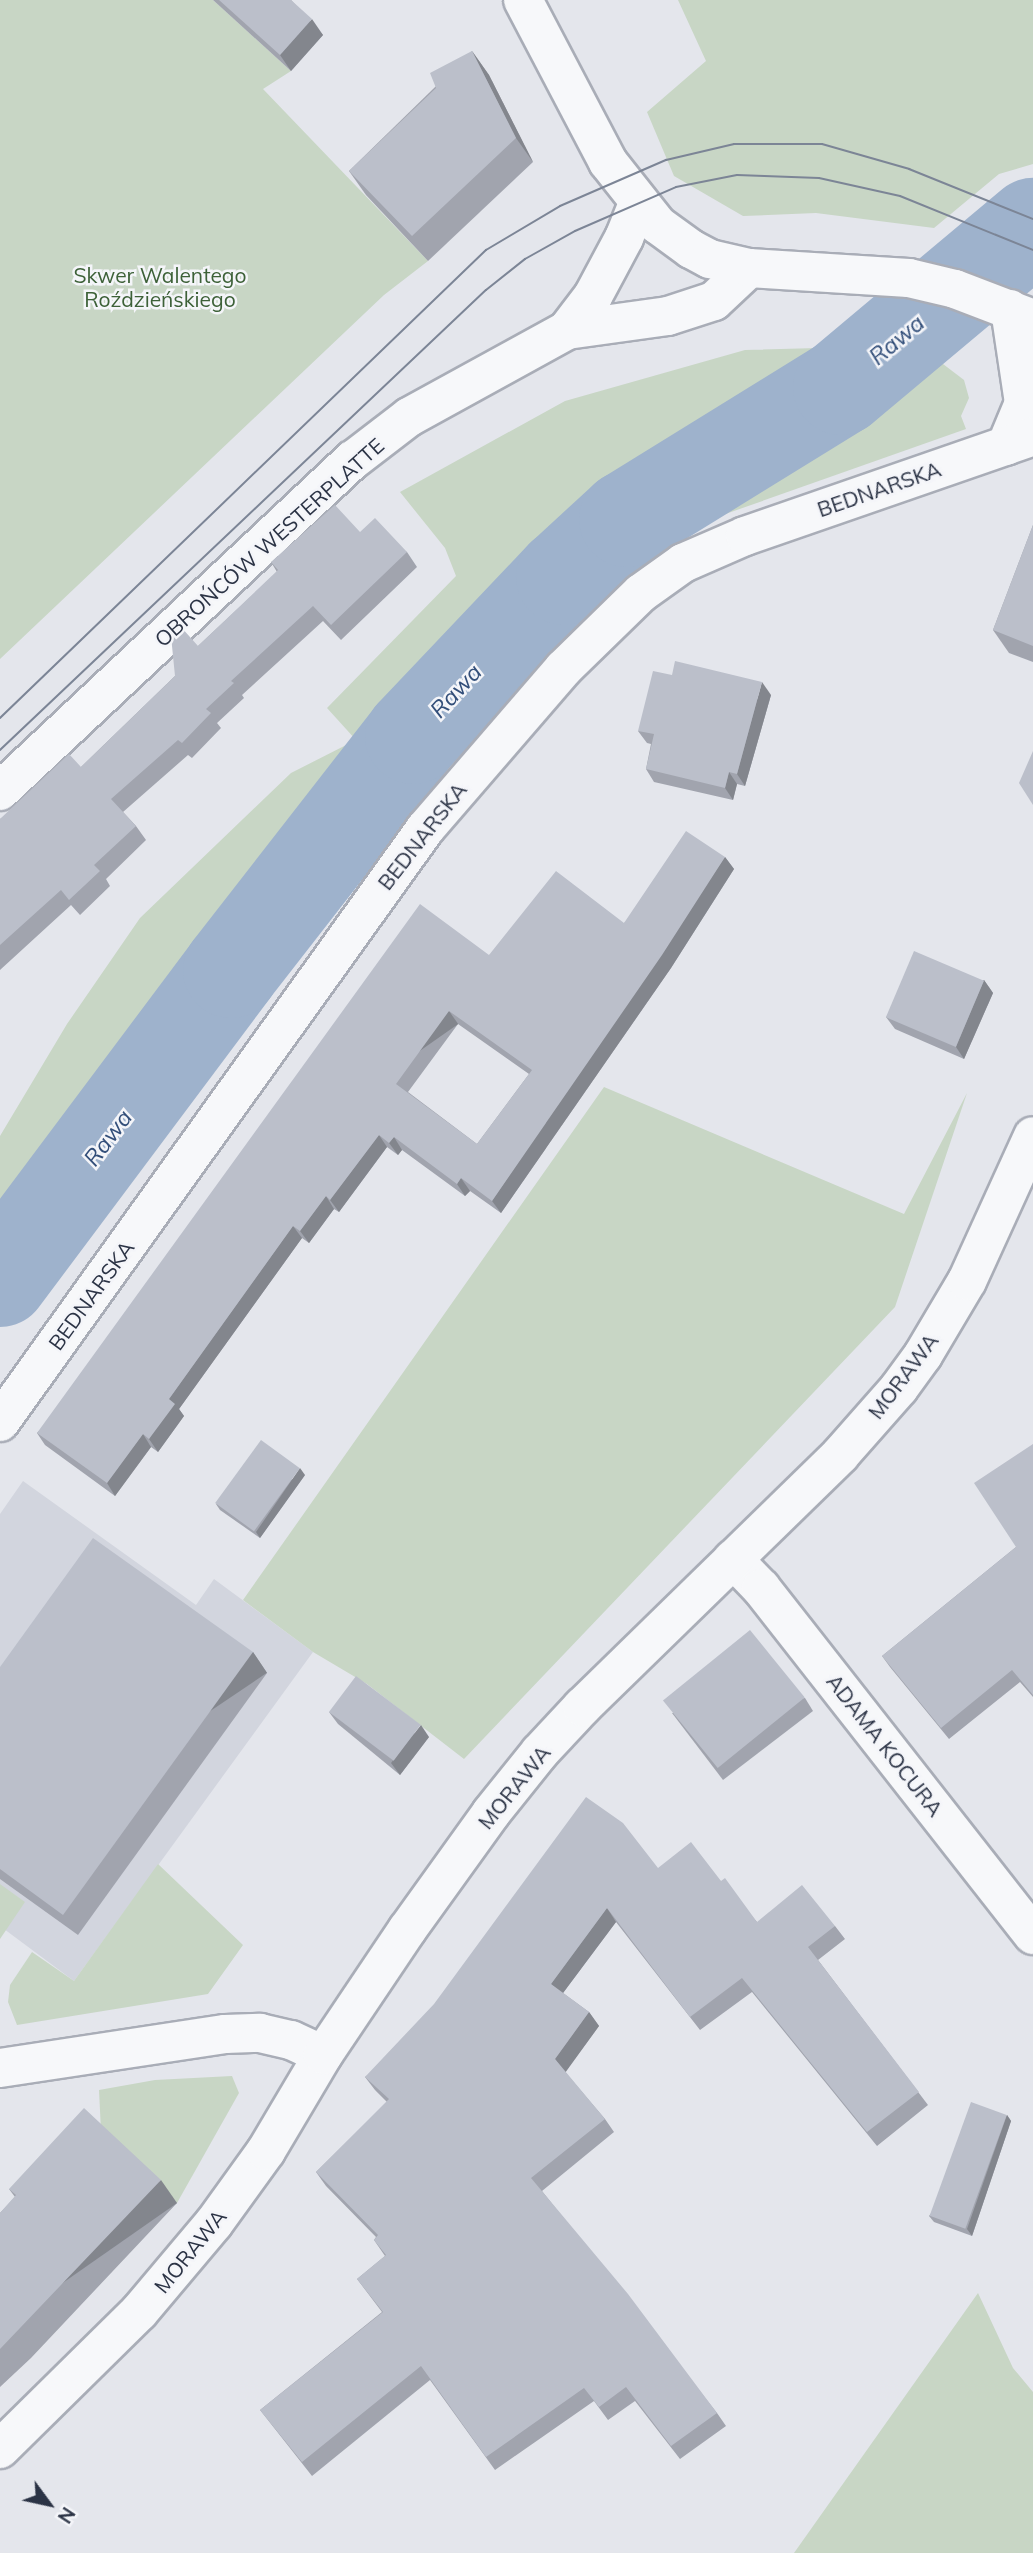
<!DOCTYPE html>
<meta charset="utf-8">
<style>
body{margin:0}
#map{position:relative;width:1033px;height:2553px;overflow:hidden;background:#e4e6ec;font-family:Mulish,sans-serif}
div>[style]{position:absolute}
.built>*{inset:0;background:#d2d5de}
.green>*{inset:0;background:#c8d6c5}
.river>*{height:96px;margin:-48px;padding:0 48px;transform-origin:48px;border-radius:48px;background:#9eb2cc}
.roads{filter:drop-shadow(2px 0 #a9adb7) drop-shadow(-2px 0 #a9adb7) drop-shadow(0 2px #a9adb7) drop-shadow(0 -2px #a9adb7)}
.minor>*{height:38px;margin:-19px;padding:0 19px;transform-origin:19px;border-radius:19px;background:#f7f8fa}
.tertiary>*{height:38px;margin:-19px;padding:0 19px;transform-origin:19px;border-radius:19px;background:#f7f8fa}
.tram>*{height:2px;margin:-1px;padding:0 1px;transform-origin:1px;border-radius:1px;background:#7c8596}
.wall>*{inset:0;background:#a1a4ae}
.shaded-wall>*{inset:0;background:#83868d;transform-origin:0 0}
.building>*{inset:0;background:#bbbfca;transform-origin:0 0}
span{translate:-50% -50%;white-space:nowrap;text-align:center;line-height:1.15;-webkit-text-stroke:5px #f4f5f9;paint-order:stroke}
.park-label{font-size:21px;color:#3d6138}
.street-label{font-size:21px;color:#2b3345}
.water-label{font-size:23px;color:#334f7a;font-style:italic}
.north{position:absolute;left:14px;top:2469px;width:70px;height:70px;-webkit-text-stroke:5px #f4f5f9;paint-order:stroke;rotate:123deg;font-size:19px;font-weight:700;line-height:28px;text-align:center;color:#2b3345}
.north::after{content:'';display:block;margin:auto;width:24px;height:32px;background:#2b3345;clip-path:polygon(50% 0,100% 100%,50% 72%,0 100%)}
</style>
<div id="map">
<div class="built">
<div style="clip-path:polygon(23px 1481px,196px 1605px,214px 1579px,313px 1652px,74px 1981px,4px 1929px,0 1934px,0 1514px)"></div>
</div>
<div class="green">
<div style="clip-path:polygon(0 0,213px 0,291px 71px,263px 89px,428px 261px,384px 295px,0 659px)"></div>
<div style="clip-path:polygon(678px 0,1033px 0,1033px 164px,999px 174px,934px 228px,816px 213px,743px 216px,674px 176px,647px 112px,706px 61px)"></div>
<div style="clip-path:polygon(855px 347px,600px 509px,369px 755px,236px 921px,0 1232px,0 1136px,67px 1024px,140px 918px,291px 773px,356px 740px,327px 708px,456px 576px,445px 548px,400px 492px,565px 401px,745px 350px)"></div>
<div style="clip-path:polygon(934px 364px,943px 364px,964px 380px,969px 398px,961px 416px,966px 429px,683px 529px,681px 526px)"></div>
<div style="clip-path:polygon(604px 1087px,904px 1214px,967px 1093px,895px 1307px,464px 1759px,367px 1684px,313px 1652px,243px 1600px)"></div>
<div style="clip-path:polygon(158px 1864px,243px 1945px,208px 1994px,17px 2025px,8px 2002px,10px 1985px,32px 1952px,74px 1981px)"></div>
<div style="clip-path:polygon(0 1884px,25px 1902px,0 1939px)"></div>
<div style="clip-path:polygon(232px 2076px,239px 2093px,177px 2203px,101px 2131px,99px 2090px,155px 2080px)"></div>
<div style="clip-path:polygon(978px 2293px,1013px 2368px,1033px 2392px,1033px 2553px,794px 2553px)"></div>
</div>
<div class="river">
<div style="left:0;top:1279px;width:386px;rotate:-53.2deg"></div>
<div style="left:231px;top:970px;width:296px;rotate:-52.1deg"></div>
<div style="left:413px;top:736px;width:219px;rotate:-46.5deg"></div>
<div style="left:564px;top:577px;width:86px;rotate:-42.6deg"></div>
<div style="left:627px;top:519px;width:251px;rotate:-31.7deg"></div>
<div style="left:841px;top:387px;width:251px;rotate:-40deg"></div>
</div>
<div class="roads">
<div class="minor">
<div style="left:567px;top:330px;width:43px;rotate:-52.6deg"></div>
<div style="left:593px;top:296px;width:66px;rotate:-61.9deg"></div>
<div style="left:624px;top:238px;width:38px;rotate:-68deg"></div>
<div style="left:1006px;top:446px;width:47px;rotate:-67.3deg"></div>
<div style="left:1024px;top:403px;width:95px;rotate:-98.5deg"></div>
<div style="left:0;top:791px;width:484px;rotate:-43.2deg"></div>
<div style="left:353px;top:460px;width:71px;rotate:-37.5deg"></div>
<div style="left:409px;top:417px;width:180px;rotate:-28.8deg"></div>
<div style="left:567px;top:330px;width:102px;rotate:-7.9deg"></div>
<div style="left:668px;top:316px;width:48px;rotate:-18.1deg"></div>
<div style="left:714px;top:301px;width:48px;rotate:-43.3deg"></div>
<div style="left:0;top:1422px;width:730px;rotate:-54.37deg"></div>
<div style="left:425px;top:829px;width:211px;rotate:-49.2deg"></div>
<div style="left:563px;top:669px;width:109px;rotate:-44.3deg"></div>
<div style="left:641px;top:593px;width:52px;rotate:-35.5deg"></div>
<div style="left:683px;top:563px;width:68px;rotate:-23.5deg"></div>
<div style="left:745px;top:536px;width:305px;rotate:-19.1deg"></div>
<div style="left:733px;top:1559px;width:40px;rotate:46deg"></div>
<div style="left:761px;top:1588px;width:441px;rotate:51.9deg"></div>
<div style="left:0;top:2068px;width:228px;rotate:-8.6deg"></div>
<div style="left:225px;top:2034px;width:35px;rotate:-2deg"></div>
<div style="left:260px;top:2033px;width:32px;rotate:13deg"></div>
<div style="left:291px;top:2040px;width:35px;rotate:25deg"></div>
</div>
<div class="tertiary">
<div style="left:523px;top:0;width:183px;rotate:62.3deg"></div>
<div style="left:608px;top:162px;width:80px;rotate:51.6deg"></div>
<div style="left:658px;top:225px;width:41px;rotate:36deg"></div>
<div style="left:691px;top:249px;width:21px;rotate:28deg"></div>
<div style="left:710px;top:259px;width:40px;rotate:13deg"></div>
<div style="left:749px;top:268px;width:160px;rotate:3.6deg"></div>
<div style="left:909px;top:278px;width:47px;rotate:13.4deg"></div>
<div style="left:955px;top:289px;width:84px;rotate:21deg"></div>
<div style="left:0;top:2449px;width:195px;rotate:-44.6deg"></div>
<div style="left:139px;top:2312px;width:116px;rotate:-49.9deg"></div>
<div style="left:214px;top:2223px;width:89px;rotate:-54.2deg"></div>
<div style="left:266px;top:2151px;width:112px;rotate:-59.3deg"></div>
<div style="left:323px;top:2055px;width:151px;rotate:-56.1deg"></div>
<div style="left:407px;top:1930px;width:144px;rotate:-54.3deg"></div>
<div style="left:491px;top:1813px;width:78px;rotate:-51.2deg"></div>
<div style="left:540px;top:1752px;width:62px;rotate:-47deg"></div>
<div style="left:582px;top:1707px;width:361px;rotate:-44.3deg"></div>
<div style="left:840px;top:1455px;width:89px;rotate:-48.6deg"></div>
<div style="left:899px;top:1388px;width:41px;rotate:-54deg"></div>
<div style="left:923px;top:1355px;width:86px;rotate:-59.3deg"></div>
<div style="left:967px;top:1281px;width:159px;rotate:-65.5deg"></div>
</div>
</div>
<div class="tram">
<div style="left:0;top:718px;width:675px;rotate:-43.92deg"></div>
<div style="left:486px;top:250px;width:86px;rotate:-30.7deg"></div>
<div style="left:560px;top:206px;width:116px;rotate:-23.5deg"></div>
<div style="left:666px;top:160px;width:70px;rotate:-13.2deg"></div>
<div style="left:734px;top:144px;width:88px"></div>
<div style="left:822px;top:144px;width:91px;rotate:16deg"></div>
<div style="left:909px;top:169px;width:134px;rotate:22deg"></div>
<div style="left:0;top:750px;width:669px;rotate:-43.43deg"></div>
<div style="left:486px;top:290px;width:50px;rotate:-38.5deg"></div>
<div style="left:525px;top:259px;width:57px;rotate:-29.2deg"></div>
<div style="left:575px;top:231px;width:110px;rotate:-23.5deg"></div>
<div style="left:676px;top:187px;width:62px;rotate:-11.1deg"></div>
<div style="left:737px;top:175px;width:82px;rotate:2.1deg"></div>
<div style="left:819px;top:178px;width:83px;rotate:12.5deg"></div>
<div style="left:900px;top:196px;width:144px;rotate:22.1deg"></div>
</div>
<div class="wall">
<div style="clip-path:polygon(213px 0,291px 0,323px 35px,291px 71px)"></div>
<div style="clip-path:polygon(472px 51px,489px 75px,533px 162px,428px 261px,366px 195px,349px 171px)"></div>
<div style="clip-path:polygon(1033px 525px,1033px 662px,1009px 653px,993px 630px)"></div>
<div style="clip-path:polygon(360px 532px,407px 552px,417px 567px,341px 640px,323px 621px,242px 695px,244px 698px,217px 723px,221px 728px,192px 758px,188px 755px,123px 812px,136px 826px,146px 840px,106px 879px,110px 886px,80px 915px,71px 905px,0 970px,0 819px,81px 767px,175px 676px,198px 646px,277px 572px,271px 562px)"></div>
<div style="clip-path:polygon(771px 695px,745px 786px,737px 784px,733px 800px,654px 782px,646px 769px,651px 744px,647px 743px,638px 731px)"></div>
<div style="clip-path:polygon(evenodd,725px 857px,734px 869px,671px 968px,501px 1213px,470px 1191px,465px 1196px,402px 1150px,398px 1155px,387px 1147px,339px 1212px,334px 1209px,309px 1243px,302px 1238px,179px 1409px,184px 1416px,158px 1452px,151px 1447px,115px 1496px,45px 1445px,37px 1433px,489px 955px,624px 923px,725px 857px,458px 1024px,529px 1074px,477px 1144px,408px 1092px,458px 1024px)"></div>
<div style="clip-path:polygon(984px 980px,993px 993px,964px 1059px,895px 1029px,886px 1017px)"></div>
<div style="clip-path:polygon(1033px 1444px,1033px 1697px,1020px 1682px,949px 1739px,890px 1667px,882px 1656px,1016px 1547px)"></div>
<div style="clip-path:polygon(305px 1475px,260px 1538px,220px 1510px,216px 1504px)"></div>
<div style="clip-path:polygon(253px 1652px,267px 1673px,78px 1935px,0 1879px,0 1667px)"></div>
<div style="clip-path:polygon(805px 1698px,813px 1711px,723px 1780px,672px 1713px)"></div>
<div style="clip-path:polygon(329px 1712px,429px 1737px,400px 1775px,338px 1724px)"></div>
<div style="clip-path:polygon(658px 1868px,721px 1881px,757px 1922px,835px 1926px,845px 1939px,818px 1960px,928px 2105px,877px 2146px,752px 1992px,700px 2030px,616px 1922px,563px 1993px,589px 2012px,599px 2026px,565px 2072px,605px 2119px,614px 2132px,542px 2191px,717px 2413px,726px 2426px,680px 2459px,635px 2401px,608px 2420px,594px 2401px,495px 2470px,430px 2380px,312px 2476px,260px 2410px,382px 2312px,357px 2279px,385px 2256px,374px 2240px,376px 2237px,326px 2186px,316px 2172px,387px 2102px,375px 2090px,365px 2077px)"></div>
<div style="clip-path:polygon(1007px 2115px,1011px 2121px,972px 2236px,934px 2222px,929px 2216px)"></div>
<div style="clip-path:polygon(9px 2189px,177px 2203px,31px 2358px,0 2387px,0 2213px,15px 2197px)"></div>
</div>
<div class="shaded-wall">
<div style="clip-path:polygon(312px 19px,323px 35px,291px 71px,280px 55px)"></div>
<div style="clip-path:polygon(472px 51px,489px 75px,533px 162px,516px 138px)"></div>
<div style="clip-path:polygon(762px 682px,771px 695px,745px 786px,737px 774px)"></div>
<div style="clip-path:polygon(729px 772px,737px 784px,733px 800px,725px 788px)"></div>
<div style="clip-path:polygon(725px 857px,734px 869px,671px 968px,501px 1213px,492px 1201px)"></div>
<div style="clip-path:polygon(984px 980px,993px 993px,964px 1059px,956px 1047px)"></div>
<div style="left:449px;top:1011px;width:16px;height:90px;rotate:55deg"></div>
<div style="clip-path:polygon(379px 1135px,387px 1147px,339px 1212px,330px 1200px)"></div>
<div style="clip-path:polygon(394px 1137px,402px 1150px,398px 1155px,389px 1143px)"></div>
<div style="clip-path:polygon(461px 1178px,470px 1191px,465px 1196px,457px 1184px)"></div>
<div style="clip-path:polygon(326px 1196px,334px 1209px,309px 1243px,300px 1231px)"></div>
<div style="clip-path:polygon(293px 1226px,302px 1238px,179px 1409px,184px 1416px,158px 1452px,149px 1439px,169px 1399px)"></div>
<div style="clip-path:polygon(143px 1434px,151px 1447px,115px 1496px,107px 1483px)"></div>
<div style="clip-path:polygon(300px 1468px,305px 1475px,260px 1538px,256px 1532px)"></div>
<div style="left:253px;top:1652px;width:25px;height:324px;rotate:56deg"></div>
<div style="clip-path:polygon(421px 1725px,429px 1737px,400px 1775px,391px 1763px)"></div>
<div style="clip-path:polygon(607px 1908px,616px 1922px,560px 1997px,551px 1984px)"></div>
<div style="clip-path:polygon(589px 2012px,599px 2026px,565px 2073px,555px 2059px)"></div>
<div style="clip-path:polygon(1007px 2115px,1011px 2121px,972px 2236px,967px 2229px)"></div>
<div style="left:161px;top:2180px;width:28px;height:213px;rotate:55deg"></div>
</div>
<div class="building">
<div style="clip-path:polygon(219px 0,291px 0,312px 19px,280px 55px)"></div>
<div style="clip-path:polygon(472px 51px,516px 138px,412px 236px,349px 171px,436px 88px,430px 73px)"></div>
<div style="clip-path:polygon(335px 505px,360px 532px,375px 518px,407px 552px,331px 625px,313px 606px,231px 681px,234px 683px,206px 709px,211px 713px,182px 743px,178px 740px,111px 799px,136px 826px,94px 865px,100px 871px,69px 900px,61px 890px,0 945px,0 819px,69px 754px,81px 767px,175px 676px,171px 636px,181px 627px,198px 646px,278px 570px,271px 562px)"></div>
<div style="clip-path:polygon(1033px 525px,1033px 646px,993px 630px)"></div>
<div style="clip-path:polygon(675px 661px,762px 682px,737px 774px,729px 772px,725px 788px,646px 769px,654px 734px,638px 731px,653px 671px,672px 675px)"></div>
<div style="clip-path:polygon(1033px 751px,1033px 805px,1019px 783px)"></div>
<div style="clip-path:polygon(evenodd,686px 831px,725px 857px,662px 955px,492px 1201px,461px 1178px,457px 1184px,394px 1137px,389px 1143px,379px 1135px,330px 1200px,326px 1196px,300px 1231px,293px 1226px,169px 1399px,175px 1404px,149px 1439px,143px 1434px,107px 1483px,37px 1433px,420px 904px,489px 955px,556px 871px,624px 923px,686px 831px,449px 1011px,532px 1070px,477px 1144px,396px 1084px,449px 1011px)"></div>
<div style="left:914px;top:951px;width:76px;height:72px;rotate:23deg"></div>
<div style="left:261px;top:1440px;width:48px;height:78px;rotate:36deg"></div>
<div style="clip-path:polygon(1033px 1444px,1033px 1695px,1012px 1670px,941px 1728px,882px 1656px,1016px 1547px,974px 1483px)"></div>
<div style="clip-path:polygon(93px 1538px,253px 1652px,63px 1915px,0 1869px,0 1667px)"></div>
<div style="left:750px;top:1630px;width:87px;height:112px;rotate:51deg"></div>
<div style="left:356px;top:1676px;width:81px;height:45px;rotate:37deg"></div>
<div style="clip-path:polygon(586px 1797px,623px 1823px,658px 1868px,691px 1842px,721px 1881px,725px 1878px,757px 1922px,802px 1885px,835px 1926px,808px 1947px,919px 2092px,867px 2132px,742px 1978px,690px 2017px,607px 1908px,551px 1984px,589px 2012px,555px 2059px,605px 2119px,531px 2178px,628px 2294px,717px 2413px,671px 2446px,626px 2387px,599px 2407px,584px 2388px,486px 2457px,421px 2366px,302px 2462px,260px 2410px,383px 2312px,357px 2279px,386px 2255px,374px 2240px,378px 2235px,316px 2172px,389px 2099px,365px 2077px,434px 2004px)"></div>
<div style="left:971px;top:2102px;width:38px;height:121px;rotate:20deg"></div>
<div style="clip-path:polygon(84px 2108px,161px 2180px,0 2349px,0 2213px,16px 2195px,9px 2189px)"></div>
</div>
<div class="park-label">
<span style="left:160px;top:287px">Skwer Walentego<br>Roździeńskiego</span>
</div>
<div class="street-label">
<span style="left:879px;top:489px;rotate:-19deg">BEDNARSKA</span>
<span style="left:269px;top:542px;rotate:-42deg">OBROŃCÓW WESTERPLATTE</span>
<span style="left:422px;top:836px;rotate:-52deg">BEDNARSKA</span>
<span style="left:91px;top:1295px;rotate:-54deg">BEDNARSKA</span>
<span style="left:903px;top:1376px;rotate:-53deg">MORAWA</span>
<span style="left:885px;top:1745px;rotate:52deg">ADAMA KOCURA</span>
<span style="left:514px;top:1787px;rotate:-51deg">MORAWA</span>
<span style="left:190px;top:2251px;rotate:-51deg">MORAWA</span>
</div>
<div class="water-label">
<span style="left:897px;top:340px;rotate:-40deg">Rawa</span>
<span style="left:456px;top:691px;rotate:-47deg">Rawa</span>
<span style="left:108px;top:1138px;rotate:-53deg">Rawa</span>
</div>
<div class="north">N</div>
</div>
